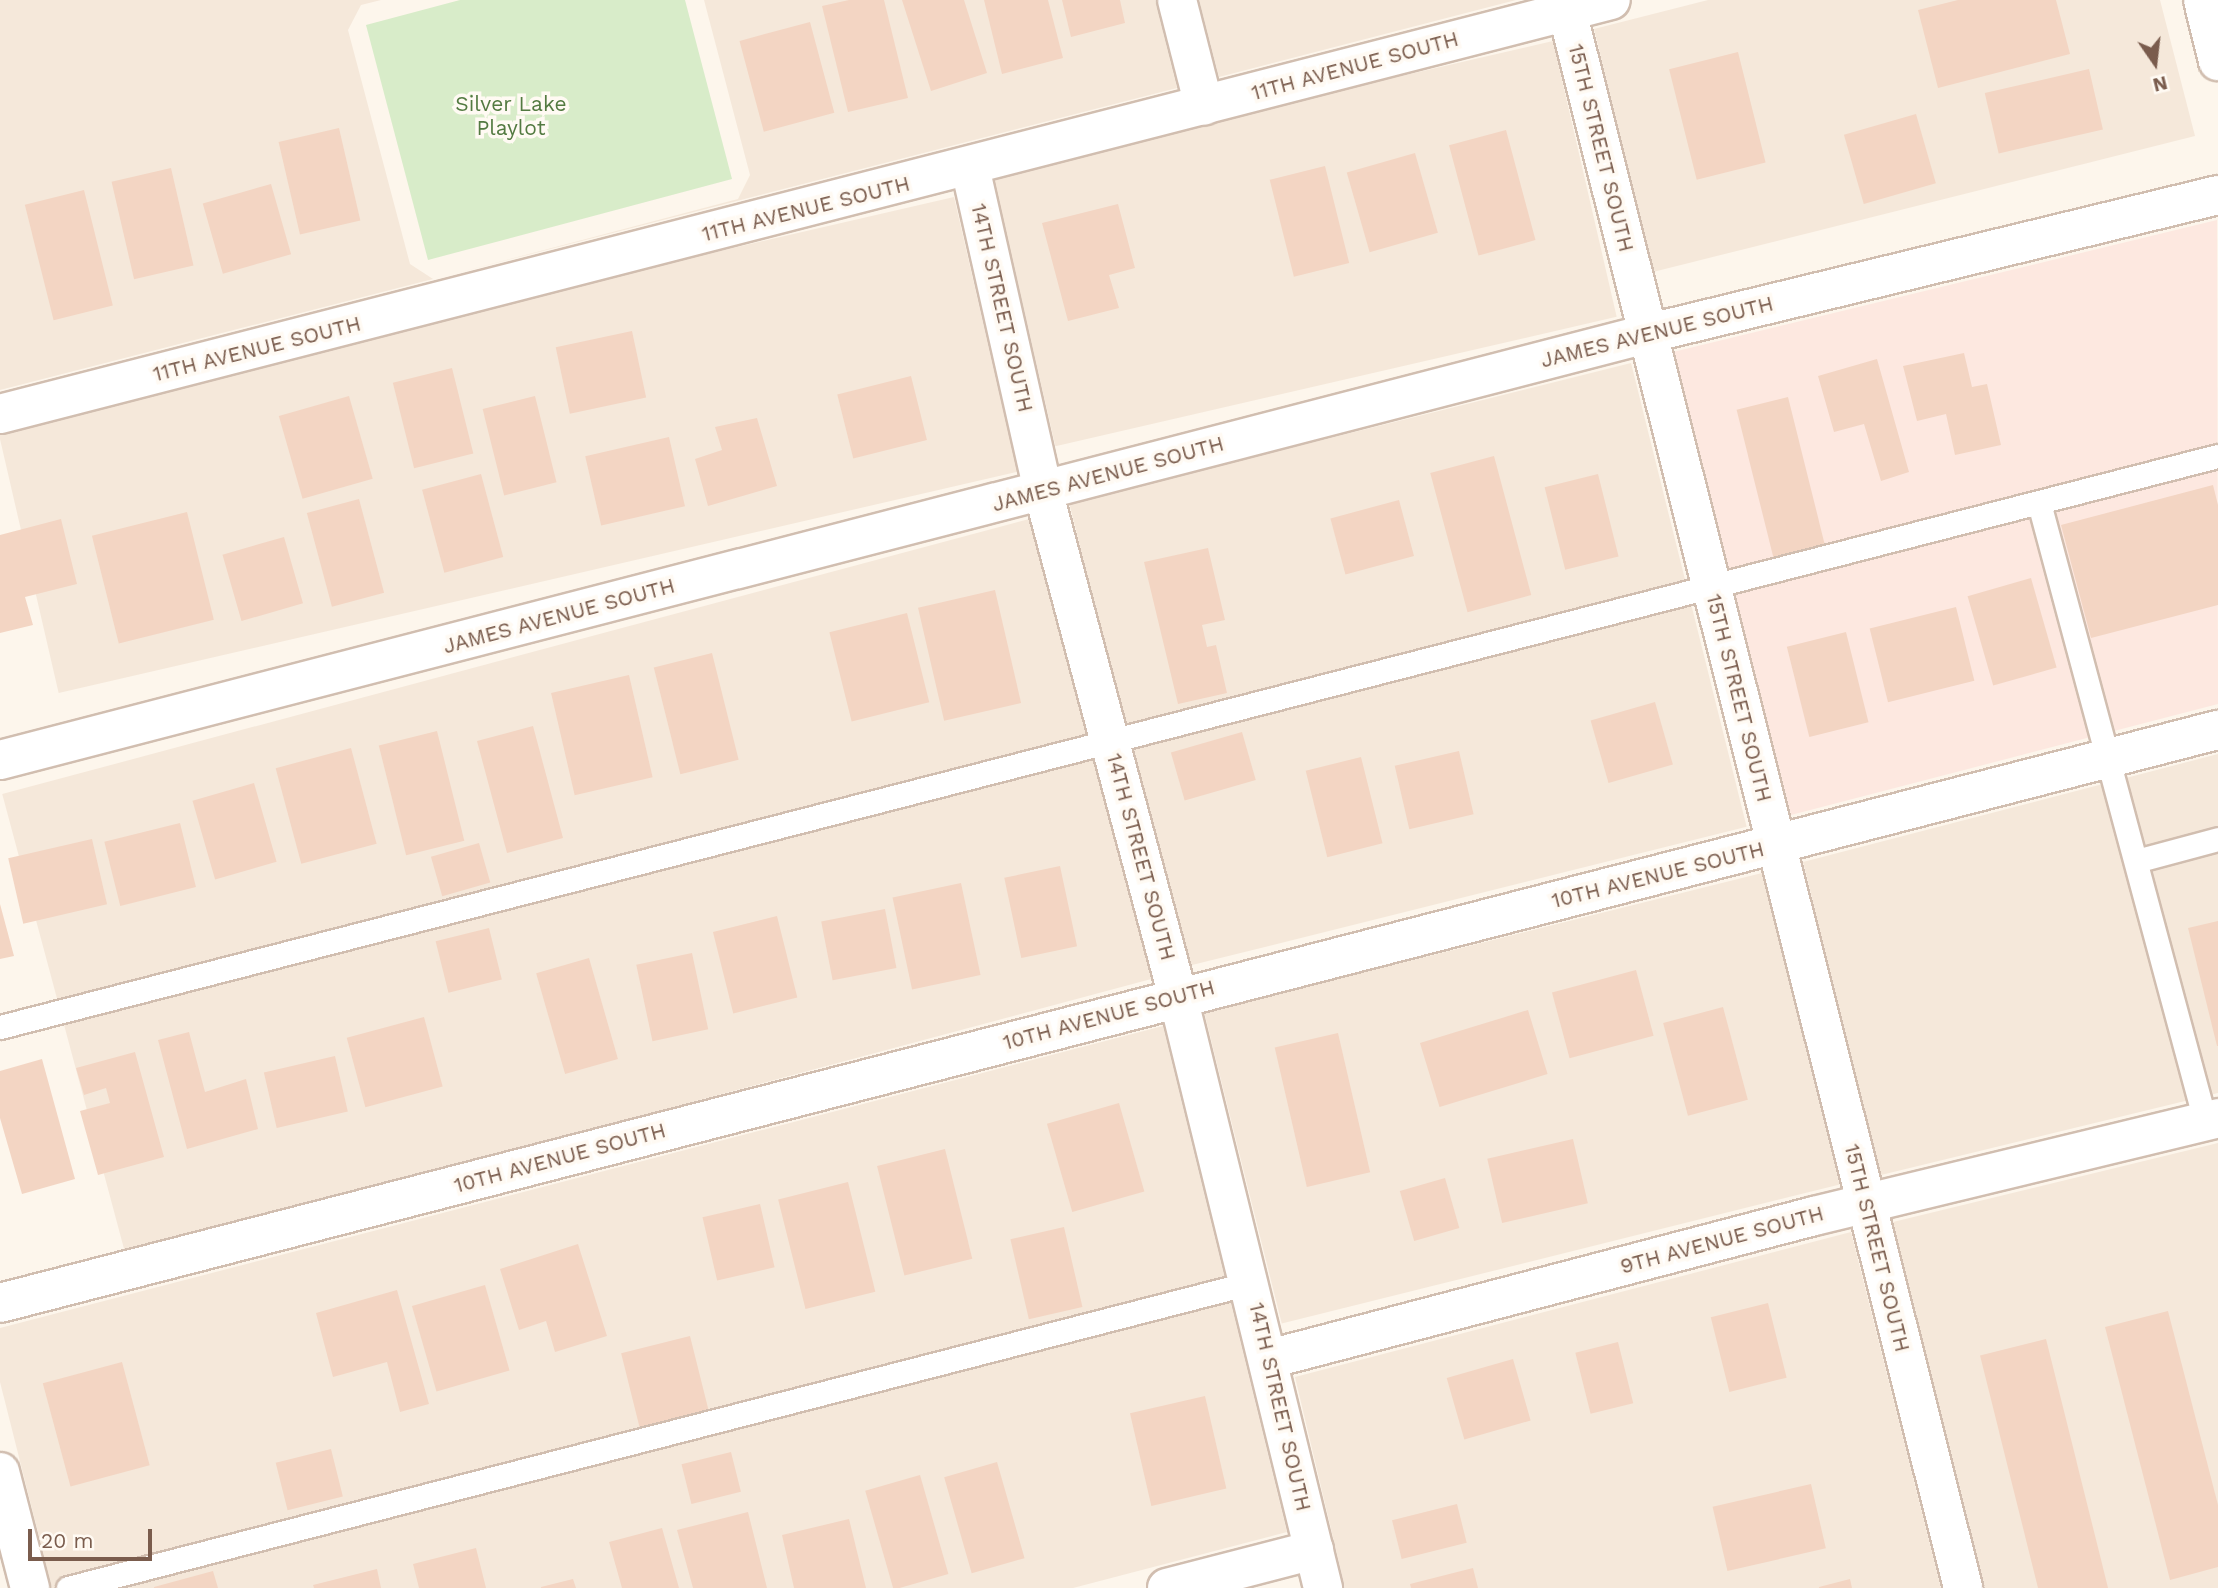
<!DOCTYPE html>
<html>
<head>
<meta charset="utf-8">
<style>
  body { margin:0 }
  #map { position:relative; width:2218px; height:1588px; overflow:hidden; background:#fdf6ec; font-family:"Work Sans",sans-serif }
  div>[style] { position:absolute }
  .residential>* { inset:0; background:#f5e8da; transform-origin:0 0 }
  .commercial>* { inset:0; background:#fde8e0 }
  .green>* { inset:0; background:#d8ecc9 }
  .building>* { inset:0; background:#f3d5c3; transform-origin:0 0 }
  .roads { filter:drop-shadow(2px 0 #d1beb0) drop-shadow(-2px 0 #d1beb0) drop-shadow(0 2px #d1beb0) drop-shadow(0 -2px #d1beb0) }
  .lane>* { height:23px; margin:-11.5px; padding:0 11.5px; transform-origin:11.5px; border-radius:11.5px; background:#fff }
  .street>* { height:38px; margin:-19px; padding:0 19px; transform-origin:19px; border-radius:19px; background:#fff }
  .secondary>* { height:38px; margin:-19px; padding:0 19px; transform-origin:19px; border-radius:19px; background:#fff }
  span { translate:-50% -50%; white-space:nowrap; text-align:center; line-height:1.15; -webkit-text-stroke:7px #fffaf3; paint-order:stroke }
  .street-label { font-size:21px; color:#7a5c4d }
  .park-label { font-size:21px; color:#537a41 }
  .north { position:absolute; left:2120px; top:28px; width:70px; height:70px; -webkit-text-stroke:5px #fffaf3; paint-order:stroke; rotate:166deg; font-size:19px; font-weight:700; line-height:28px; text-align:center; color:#7a5c4d }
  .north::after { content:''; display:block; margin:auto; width:24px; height:32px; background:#7a5c4d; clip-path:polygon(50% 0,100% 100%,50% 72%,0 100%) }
  .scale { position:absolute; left:28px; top:1529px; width:124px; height:32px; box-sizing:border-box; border:4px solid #7a5c4d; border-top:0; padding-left:9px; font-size:21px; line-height:24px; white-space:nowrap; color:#7a5c4d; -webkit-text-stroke:5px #fffaf3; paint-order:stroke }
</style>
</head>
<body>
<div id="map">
  <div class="residential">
    <i style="clip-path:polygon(0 0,381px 0,361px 5px,348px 30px,410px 264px,433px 279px,0 390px)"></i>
    <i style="clip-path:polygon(704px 0,1155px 0,1177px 88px,453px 274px,738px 199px,750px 175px)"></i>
    <i style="clip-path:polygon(1199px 0,1516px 0,1219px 77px)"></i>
    <i style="clip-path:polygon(1708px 0,2160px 0,2195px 136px,1653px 272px,1594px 29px)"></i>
    <i style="left:1553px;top:41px;width:283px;height:576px;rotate:77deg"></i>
    <i style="left:954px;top:197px;width:282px;height:984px;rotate:77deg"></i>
    <i style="left:1631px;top:363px;width:478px;height:579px;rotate:76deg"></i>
    <i style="left:1029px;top:519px;width:476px;height:1063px;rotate:75deg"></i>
    <i style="clip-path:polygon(2218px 754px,2218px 1093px,1881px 1175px,1803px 862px)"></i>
    <i style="left:1762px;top:873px;width:321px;height:575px;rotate:76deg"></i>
    <i style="clip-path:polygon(1163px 1026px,1287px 1532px,1073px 1588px,52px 1588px,0 1382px,0 1328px)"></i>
    <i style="clip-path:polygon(2218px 1143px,2218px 1588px,1985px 1588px,1893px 1222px)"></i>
    <i style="clip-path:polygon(1851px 1232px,1941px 1588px,1345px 1588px,1295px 1377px)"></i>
  </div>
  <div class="commercial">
    <i style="clip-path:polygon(2217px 220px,2218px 704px,1791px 815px,1673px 352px)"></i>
  </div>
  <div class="green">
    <i style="clip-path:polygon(460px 0,685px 0,732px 179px,428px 260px,366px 25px)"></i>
  </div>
  <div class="building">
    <i style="clip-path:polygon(849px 0,884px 0,908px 98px,848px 112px,822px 6px)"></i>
    <i style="clip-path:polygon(902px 0,964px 0,987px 73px,931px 91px)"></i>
    <i style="clip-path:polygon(984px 0,1048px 0,1063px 58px,1002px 74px)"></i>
    <i style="clip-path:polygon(1062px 0,1120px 0,1125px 23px,1071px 37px)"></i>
    <i style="clip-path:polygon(1958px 0,2056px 0,2070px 54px,1938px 88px,1918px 10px)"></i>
    <i style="left:810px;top:22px;width:94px;height:73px;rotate:75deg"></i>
    <i style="left:1738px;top:52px;width:114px;height:71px;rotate:76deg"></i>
    <i style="left:2089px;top:69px;width:62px;height:107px;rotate:77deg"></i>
    <i style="left:1916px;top:114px;width:72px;height:75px;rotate:74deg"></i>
    <i style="left:339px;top:128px;width:95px;height:62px;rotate:77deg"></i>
    <i style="left:1506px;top:130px;width:114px;height:59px;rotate:75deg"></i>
    <i style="left:1415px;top:153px;width:83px;height:71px;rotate:74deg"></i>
    <i style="left:1325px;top:166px;width:100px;height:57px;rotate:76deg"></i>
    <i style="left:171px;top:168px;width:100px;height:61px;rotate:77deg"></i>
    <i style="left:271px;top:184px;width:73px;height:71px;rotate:74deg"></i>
    <i style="left:84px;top:190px;width:119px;height:61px;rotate:76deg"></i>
    <i style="clip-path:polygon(1118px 204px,1135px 268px,1109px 275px,1119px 308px,1068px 321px,1042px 223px)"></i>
    <i style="left:632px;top:331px;width:68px;height:78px;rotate:78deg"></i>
    <i style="clip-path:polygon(1964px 353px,1972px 387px,1987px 384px,2001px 445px,1955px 455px,1946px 414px,1917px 421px,1903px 366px)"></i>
    <i style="clip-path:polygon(1877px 359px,1909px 472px,1881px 481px,1864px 424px,1834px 432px,1818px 376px)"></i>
    <i style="left:452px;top:368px;width:88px;height:61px;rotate:76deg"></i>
    <i style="left:911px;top:376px;width:66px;height:76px;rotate:76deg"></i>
    <i style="left:349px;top:396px;width:86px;height:73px;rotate:74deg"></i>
    <i style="left:535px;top:396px;width:89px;height:54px;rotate:76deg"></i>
    <i style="left:1788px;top:397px;width:153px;height:53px;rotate:76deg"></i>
    <i style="clip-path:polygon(757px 418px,777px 486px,708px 506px,695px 459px,722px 450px,715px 427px)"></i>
    <i style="left:669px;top:437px;width:71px;height:86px;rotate:77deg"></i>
    <i style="left:1494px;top:456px;width:144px;height:66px;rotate:75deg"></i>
    <i style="left:481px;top:474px;width:86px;height:61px;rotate:75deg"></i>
    <i style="left:1598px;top:474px;width:85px;height:55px;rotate:76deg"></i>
    <i style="clip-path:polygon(2213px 485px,2218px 505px,2218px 605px,2091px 638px,2061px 525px)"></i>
    <i style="left:359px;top:499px;width:97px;height:54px;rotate:75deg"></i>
    <i style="left:1399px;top:500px;width:58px;height:71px;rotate:75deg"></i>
    <i style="left:187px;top:512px;width:111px;height:98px;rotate:76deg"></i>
    <i style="clip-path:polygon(61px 519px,77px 584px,25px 597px,33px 625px,0 633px,0 535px)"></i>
    <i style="left:284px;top:537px;width:69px;height:64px;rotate:74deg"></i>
    <i style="clip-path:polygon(1208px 548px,1225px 620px,1202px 625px,1207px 647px,1216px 645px,1227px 693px,1178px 704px,1144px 562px)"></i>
    <i style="left:2031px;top:578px;width:93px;height:66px;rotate:74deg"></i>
    <i style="left:995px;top:590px;width:116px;height:79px;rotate:77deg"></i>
    <i style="left:1956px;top:607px;width:76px;height:89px;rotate:76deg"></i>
    <i style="left:907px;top:613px;width:92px;height:80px;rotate:76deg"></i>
    <i style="left:1846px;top:632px;width:93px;height:61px;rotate:76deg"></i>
    <i style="left:712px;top:653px;width:110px;height:60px;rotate:76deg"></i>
    <i style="left:629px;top:675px;width:105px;height:80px;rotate:77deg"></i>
    <i style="left:1655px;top:702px;width:65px;height:67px;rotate:74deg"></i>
    <i style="left:533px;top:726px;width:116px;height:58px;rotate:75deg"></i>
    <i style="left:437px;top:731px;width:113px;height:60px;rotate:76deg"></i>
    <i style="left:1242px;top:732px;width:50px;height:74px;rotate:74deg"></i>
    <i style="left:351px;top:748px;width:99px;height:78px;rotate:75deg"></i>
    <i style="left:1459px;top:751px;width:65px;height:66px;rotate:77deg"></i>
    <i style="left:1361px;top:757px;width:89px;height:57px;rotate:76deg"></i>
    <i style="left:254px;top:783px;width:82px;height:64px;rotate:74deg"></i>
    <i style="left:180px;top:823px;width:66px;height:78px;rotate:76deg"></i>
    <i style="left:92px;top:839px;width:67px;height:86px;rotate:77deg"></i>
    <i style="left:479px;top:843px;width:41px;height:50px;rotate:74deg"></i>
    <i style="left:1060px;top:866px;width:82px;height:57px;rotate:78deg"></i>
    <i style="left:961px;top:883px;width:94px;height:70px;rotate:78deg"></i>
    <i style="clip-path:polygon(0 904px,14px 956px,0 959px)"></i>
    <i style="left:885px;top:909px;width:60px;height:65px;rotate:79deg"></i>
    <i style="left:777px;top:916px;width:84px;height:66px;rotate:76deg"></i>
    <i style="clip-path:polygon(2218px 921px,2218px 1046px,2217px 1046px,2188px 928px)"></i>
    <i style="left:489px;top:928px;width:53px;height:55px;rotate:76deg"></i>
    <i style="left:692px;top:953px;width:78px;height:57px;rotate:78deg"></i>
    <i style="left:589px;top:958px;width:105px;height:55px;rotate:74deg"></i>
    <i style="left:1636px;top:970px;width:68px;height:87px;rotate:75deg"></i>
    <i style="left:1723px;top:1007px;width:96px;height:62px;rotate:75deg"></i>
    <i style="left:1528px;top:1010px;width:67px;height:113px;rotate:73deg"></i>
    <i style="left:424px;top:1017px;width:72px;height:80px;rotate:75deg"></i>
    <i style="clip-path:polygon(189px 1032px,205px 1092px,246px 1079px,258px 1129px,187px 1149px,158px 1040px)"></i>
    <i style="left:1338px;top:1033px;width:143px;height:65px;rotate:77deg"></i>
    <i style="clip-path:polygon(135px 1052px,164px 1157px,98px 1175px,80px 1111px,110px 1103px,106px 1088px,84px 1095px,76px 1068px)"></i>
    <i style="left:335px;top:1056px;width:57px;height:73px;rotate:77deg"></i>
    <i style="clip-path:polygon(42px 1059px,75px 1179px,22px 1194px,0 1118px,0 1071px)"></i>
    <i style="left:1119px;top:1103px;width:92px;height:75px;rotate:74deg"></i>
    <i style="left:1573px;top:1139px;width:66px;height:88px;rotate:77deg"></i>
    <i style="left:945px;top:1149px;width:113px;height:70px;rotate:76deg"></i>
    <i style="left:1445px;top:1178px;width:52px;height:47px;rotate:74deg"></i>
    <i style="left:848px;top:1182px;width:113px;height:72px;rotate:76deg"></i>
    <i style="left:760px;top:1204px;width:65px;height:59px;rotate:77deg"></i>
    <i style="left:1064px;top:1227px;width:82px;height:55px;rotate:77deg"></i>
    <i style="clip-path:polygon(578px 1244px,607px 1336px,555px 1352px,546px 1321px,519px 1330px,500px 1269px)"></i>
    <i style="left:485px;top:1285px;width:89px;height:76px;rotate:74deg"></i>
    <i style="clip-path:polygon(397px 1290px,429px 1404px,400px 1412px,387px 1362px,333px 1377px,316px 1313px)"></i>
    <i style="left:1768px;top:1303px;width:77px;height:59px;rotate:76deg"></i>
    <i style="clip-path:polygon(2168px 1311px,2218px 1505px,2218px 1567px,2170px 1580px,2105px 1327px)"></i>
    <i style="left:690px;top:1336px;width:81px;height:71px;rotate:76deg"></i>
    <i style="left:2046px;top:1339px;width:257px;height:68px;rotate:76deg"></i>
    <i style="left:1618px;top:1342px;width:63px;height:44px;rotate:76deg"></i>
    <i style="left:1513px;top:1359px;width:64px;height:69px;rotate:74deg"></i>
    <i style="left:122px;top:1362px;width:107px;height:82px;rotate:75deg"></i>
    <i style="left:1205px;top:1396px;width:95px;height:77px;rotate:77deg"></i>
    <i style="left:331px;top:1449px;width:49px;height:57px;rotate:76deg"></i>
    <i style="left:731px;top:1452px;width:41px;height:51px;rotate:76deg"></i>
    <i style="left:997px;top:1462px;width:100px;height:55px;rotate:74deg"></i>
    <i style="left:920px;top:1475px;width:103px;height:57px;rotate:74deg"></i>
    <i style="left:1811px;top:1484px;width:66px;height:101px;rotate:77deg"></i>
    <i style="left:1457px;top:1504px;width:40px;height:67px;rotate:76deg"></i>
    <i style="clip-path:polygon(748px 1512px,767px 1588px,693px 1588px,677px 1530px)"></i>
    <i style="clip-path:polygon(849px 1519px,866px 1588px,794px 1588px,782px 1535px)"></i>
    <i style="clip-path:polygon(662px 1528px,679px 1588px,622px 1588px,609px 1542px)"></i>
    <i style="clip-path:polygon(476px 1548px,486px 1588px,419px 1588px,413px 1564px)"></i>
    <i style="clip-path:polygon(1473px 1568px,1478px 1588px,1411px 1588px,1410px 1584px)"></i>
    <i style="clip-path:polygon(377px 1569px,381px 1588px,314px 1588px,313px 1585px)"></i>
    <i style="clip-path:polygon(213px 1571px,218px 1588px,154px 1588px,154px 1587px)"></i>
    <i style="clip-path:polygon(573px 1579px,576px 1588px,541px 1588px,541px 1587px)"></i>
    <i style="clip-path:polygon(1850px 1579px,1852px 1588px,1819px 1588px,1819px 1587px)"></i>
  </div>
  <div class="roads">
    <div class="lane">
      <i style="left:2039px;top:503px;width:640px;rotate:74.96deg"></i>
      <i style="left:2136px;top:861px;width:85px;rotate:-15deg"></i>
      <i style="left:0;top:1027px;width:2290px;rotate:-14.44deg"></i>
      <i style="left:68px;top:1588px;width:1221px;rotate:-14.47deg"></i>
    </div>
    <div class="street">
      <i style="left:1177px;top:0;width:109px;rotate:75.7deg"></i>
      <i style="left:1567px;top:11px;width:1626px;rotate:75.9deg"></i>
      <i style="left:970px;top:167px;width:332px;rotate:77.3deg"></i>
      <i style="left:1043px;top:491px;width:524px;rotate:75.06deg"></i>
      <i style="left:1178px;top:997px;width:609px;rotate:76.21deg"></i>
      <i style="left:0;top:414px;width:1663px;rotate:-14.41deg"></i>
      <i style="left:0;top:760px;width:1700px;rotate:-14.51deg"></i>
      <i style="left:1646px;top:334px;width:589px;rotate:-13.66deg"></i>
      <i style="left:0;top:1303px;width:2291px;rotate:-14.49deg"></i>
      <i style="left:1269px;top:1359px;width:563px;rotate:-14.7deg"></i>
      <i style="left:1814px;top:1216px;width:416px;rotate:-13.6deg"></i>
      <i style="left:0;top:1472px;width:120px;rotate:75.5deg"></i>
      <i style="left:1167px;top:1588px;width:152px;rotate:-14.5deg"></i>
    </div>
    <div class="secondary">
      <i style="left:2203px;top:0;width:63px;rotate:76.2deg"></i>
    </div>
  </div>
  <div class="street-label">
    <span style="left:1355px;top:66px;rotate:-15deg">11TH AVENUE SOUTH</span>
    <span style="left:1601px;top:148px;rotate:76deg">15TH STREET SOUTH</span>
    <span style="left:806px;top:209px;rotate:-14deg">11TH AVENUE SOUTH</span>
    <span style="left:1002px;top:308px;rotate:77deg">14TH STREET SOUTH</span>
    <span style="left:1657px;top:332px;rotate:-14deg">JAMES AVENUE SOUTH</span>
    <span style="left:257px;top:349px;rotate:-14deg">11TH AVENUE SOUTH</span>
    <span style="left:1108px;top:474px;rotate:-15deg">JAMES AVENUE SOUTH</span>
    <span style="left:559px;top:616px;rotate:-15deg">JAMES AVENUE SOUTH</span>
    <span style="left:1739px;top:698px;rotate:76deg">15TH STREET SOUTH</span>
    <span style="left:1141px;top:857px;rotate:75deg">14TH STREET SOUTH</span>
    <span style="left:1658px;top:875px;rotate:-14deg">10TH AVENUE SOUTH</span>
    <span style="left:1109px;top:1015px;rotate:-15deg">10TH AVENUE SOUTH</span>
    <span style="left:560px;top:1158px;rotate:-15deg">10TH AVENUE SOUTH</span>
    <span style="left:1722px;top:1240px;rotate:-15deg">9TH AVENUE SOUTH</span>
    <span style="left:1877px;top:1248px;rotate:76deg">15TH STREET SOUTH</span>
    <span style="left:1280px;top:1407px;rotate:77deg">14TH STREET SOUTH</span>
  </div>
  <div class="park-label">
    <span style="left:511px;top:116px">Silver Lake<br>Playlot</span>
  </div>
  <div class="north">N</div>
  <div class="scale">20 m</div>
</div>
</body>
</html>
